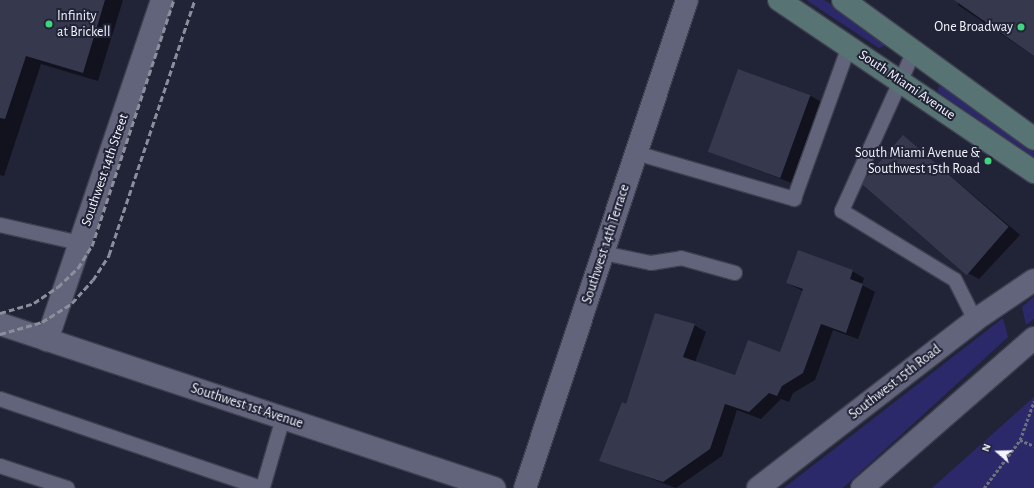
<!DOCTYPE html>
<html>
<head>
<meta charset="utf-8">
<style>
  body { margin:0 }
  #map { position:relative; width:1034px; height:488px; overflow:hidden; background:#212337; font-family:"Alegreya Sans",sans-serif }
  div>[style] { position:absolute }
  .green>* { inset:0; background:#2b296a }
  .shadow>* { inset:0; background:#0007 }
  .building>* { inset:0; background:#36384d; transform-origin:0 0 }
  .path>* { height:2.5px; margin-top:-1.25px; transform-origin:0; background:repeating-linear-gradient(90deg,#6e7080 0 3px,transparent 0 5px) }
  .roads { filter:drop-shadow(1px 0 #3e3f4f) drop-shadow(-1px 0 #3e3f4f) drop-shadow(0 1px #3e3f4f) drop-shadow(0 -1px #3e3f4f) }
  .service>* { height:14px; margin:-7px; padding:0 7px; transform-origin:7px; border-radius:7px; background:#61647b }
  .minor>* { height:22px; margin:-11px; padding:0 11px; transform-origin:11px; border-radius:11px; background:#61647b }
  .tertiary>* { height:22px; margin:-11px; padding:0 11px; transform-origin:11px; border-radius:11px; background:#61647b }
  .secondary>* { height:22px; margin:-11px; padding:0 11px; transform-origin:11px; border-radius:11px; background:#587373 }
  .rail>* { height:3px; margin-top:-1.5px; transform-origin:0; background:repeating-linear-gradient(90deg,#8d8e9c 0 6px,transparent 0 9px) }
  .dots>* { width:11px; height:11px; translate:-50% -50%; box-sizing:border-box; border:2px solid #212337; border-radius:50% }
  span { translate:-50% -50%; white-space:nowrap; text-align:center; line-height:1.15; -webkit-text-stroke:4px #212337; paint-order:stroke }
  .poi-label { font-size:14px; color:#f3f4fd }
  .left { translate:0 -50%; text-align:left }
  .right { translate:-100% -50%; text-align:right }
  .street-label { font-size:14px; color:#f3f4fd }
  .north { position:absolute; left:978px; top:432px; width:40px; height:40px; -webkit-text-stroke:3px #212337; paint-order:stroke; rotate:290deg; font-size:11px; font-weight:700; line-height:16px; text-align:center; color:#f3f4fd }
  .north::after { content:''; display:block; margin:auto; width:14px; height:18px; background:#f3f4fd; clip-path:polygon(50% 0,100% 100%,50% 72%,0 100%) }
</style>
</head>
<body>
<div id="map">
  <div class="green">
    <i style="clip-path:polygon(806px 0,824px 0,884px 39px,885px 46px,879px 48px)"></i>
    <i style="clip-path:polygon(943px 86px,1034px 152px,1034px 157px,938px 92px,938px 87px)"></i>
    <i style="clip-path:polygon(1034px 296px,1034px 319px,1026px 325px,1022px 307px)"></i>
    <i style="clip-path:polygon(1003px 318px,1008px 337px,843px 488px,784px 488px)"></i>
    <i style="clip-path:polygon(1034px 397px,1034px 488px,932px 488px)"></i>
  </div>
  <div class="shadow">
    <i style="clip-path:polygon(0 0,123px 0,98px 81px,41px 64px,4px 176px,0 175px)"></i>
    <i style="clip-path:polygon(959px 0,1034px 0,1034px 56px,958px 5px)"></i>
    <i style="clip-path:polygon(811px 96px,823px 103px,794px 184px,709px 151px)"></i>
    <i style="clip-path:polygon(903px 136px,1020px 235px,979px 279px,966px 272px)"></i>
    <i style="clip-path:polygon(852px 271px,864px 278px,862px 285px,875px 292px,858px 339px,833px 330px,815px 380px,793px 393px,789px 402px,781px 399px,761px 419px,737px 410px,722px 456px,676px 488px,601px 460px,626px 405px,694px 325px,706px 332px,695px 362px,736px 376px,781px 353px,803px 291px,787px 283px)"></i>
  </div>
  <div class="building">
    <i style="clip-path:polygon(0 0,105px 0,83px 73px,26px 56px,5px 119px,0 118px)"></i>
    <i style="clip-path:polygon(954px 0,1034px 0,1034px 56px)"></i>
    <i style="left:738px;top:69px;width:77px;height:88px;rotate:20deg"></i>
    <i style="left:903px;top:135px;width:140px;height:64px;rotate:41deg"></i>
    <i style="clip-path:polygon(798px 250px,853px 270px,850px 279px,863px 284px,846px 333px,821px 324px,803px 373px,782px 386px,777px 396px,769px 393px,749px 412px,725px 404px,710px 449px,663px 482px,599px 461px,622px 402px,626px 404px,655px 313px,695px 324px,683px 357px,735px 375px,748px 340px,780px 352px,803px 289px,786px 283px)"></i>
  </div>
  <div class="path">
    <i style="left:1020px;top:440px;width:41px;rotate:-70.3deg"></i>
    <i style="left:984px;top:488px;width:60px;rotate:-53.1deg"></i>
    <i style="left:1020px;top:440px;width:15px;rotate:23deg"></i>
  </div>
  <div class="roads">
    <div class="service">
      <i style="left:915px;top:49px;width:178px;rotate:114.3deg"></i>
      <i style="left:842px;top:211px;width:132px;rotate:31.4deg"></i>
      <i style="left:955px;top:280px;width:45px;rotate:63.4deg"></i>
      <i style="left:636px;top:153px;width:165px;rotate:16.2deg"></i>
      <i style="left:794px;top:199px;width:163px;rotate:-70.2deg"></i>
      <i style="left:0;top:225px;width:82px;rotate:12.7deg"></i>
      <i style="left:603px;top:253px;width:49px;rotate:11.8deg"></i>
      <i style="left:651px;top:263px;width:30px;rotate:-9deg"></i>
      <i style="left:681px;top:258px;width:56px;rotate:15.5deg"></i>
      <i style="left:0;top:399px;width:277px;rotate:18.8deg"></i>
      <i style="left:0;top:466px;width:71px;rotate:18.2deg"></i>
      <i style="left:263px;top:487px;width:72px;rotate:-73.8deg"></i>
    </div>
    <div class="minor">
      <i style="left:0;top:324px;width:521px;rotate:18.37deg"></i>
      <i style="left:47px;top:340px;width:359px;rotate:-71.3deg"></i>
      <i style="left:525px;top:488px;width:514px;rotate:-71.64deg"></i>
    </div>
    <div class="tertiary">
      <i style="left:758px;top:488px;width:274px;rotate:-37.7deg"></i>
      <i style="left:975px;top:320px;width:71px;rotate:-34.1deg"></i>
      <i style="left:862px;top:488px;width:228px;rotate:-41.1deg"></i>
    </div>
    <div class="secondary">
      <i style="left:779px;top:0;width:308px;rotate:34deg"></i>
      <i style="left:843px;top:0;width:236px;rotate:36deg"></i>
    </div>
  </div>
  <div class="rail">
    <i style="left:0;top:313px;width:35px;rotate:-16deg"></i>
    <i style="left:34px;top:303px;width:29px;rotate:-34deg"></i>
    <i style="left:58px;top:287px;width:28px;rotate:-44deg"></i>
    <i style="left:78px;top:268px;width:26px;rotate:-58deg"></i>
    <i style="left:92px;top:246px;width:259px;rotate:-71.6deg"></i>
    <i style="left:0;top:334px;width:44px;rotate:-15.9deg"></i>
    <i style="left:42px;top:322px;width:36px;rotate:-32deg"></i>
    <i style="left:72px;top:303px;width:31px;rotate:-48deg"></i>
    <i style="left:93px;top:280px;width:30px;rotate:-57deg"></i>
    <i style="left:109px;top:255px;width:269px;rotate:-71.4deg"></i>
  </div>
  <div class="dots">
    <i style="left:49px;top:24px;background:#3fd77d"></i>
    <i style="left:1021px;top:27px;background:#3fd77d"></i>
    <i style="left:988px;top:161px;background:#3fd77d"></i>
  </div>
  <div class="poi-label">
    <span class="left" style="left:57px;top:24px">Infinity<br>at Brickell</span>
    <span class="right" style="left:1013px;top:27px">One Broadway</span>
    <span class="right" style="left:980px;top:161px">South Miami Avenue &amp;<br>Southwest 15th Road</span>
  </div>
  <div class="street-label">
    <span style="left:907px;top:85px;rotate:34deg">South Miami Avenue</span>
    <span style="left:105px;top:170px;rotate:-71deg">Southwest 14th Street</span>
    <span style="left:606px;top:244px;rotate:-72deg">Southwest 14th Terrace</span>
    <span style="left:895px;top:382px;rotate:-38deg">Southwest 15th Road</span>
    <span style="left:247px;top:406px;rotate:18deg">Southwest 1st Avenue</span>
  </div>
  <div class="north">N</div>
</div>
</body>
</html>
